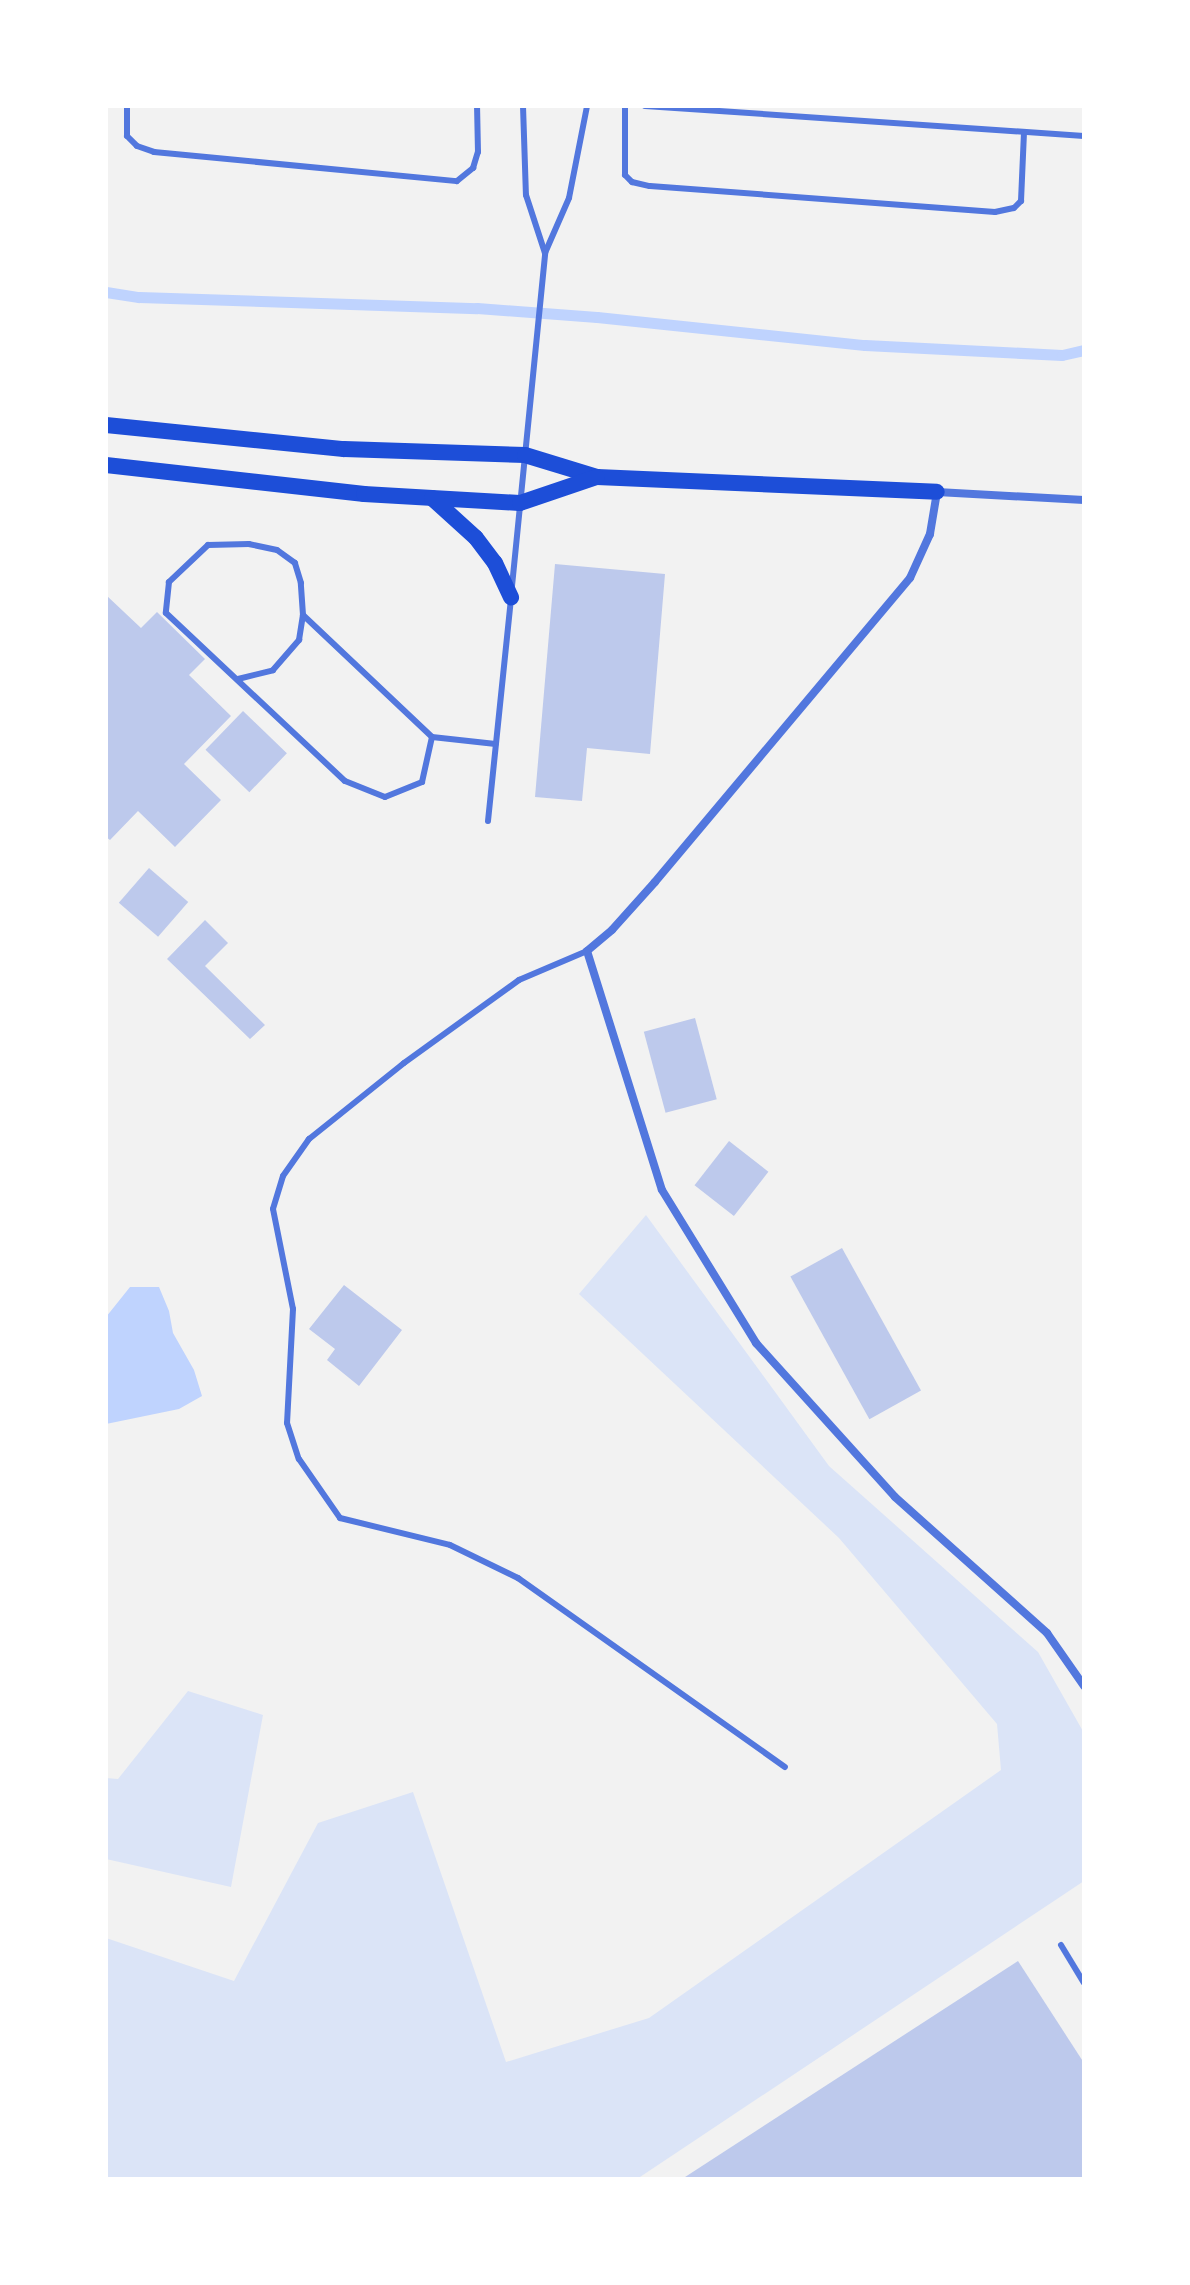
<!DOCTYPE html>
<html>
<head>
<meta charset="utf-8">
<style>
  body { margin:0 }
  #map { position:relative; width:1190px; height:2285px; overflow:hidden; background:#f2f2f2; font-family:Jost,sans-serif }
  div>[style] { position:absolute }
  .green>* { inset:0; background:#dbe4f7 }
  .water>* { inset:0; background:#bfd3fe }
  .stream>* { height:11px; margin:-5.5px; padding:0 5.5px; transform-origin:5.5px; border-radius:5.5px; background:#bfd3fe }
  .building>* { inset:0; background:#bdc9ec; transform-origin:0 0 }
  .service>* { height:6px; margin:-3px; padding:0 3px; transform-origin:3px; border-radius:3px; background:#5277de }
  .minor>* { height:8px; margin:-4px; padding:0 4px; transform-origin:4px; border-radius:4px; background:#5277de }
  .secondary>* { height:16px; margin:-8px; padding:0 8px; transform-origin:8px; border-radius:8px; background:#1d4ed8 }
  span { translate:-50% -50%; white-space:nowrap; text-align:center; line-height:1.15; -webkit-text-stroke:7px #fff; paint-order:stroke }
  .frame { position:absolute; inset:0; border:108px solid #fff; pointer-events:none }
</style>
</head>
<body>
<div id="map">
  <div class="green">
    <i style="clip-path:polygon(646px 1215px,829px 1466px,1038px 1652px,1084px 1733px,1084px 1881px,637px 2179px,106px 2179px,106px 1938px,234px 1981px,318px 1823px,413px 1792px,506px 2062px,649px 2018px,1001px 1770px,997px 1724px,839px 1538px,579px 1294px)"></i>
    <i style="clip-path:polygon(188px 1691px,263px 1715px,231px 1887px,106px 1859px,106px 1778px,118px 1779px)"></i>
  </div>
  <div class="water">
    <i style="clip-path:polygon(130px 1287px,159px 1287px,169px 1311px,173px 1333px,194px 1370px,202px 1396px,179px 1409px,106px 1424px,106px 1317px)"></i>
  </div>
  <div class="stream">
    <i style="left:106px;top:292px;width:33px;rotate:9deg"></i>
    <i style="left:139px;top:297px;width:338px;rotate:1.9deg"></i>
    <i style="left:477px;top:308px;width:120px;rotate:4.3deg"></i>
    <i style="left:597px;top:317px;width:269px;rotate:6deg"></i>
    <i style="left:865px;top:345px;width:197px;rotate:2.9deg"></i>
    <i style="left:1062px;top:355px;width:23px;rotate:-13deg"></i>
  </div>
  <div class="building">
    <i style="clip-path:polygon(555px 564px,665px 574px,650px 754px,587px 748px,582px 801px,535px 797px)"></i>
    <i style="clip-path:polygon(106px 595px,141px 628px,157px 612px,205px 659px,189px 675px,231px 716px,184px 764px,221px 800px,175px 847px,138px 811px,110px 840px,106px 837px)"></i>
    <i style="left:243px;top:711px;width:61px;height:54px;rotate:44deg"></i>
    <i style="left:149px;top:868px;width:52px;height:46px;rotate:41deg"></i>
    <i style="clip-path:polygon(205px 920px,228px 943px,205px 966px,265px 1025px,250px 1039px,167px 959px)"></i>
    <i style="left:695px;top:1018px;width:84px;height:53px;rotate:75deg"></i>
    <i style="left:729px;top:1141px;width:50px;height:56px;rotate:38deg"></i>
    <i style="left:842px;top:1248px;width:163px;height:59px;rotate:61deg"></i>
    <i style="clip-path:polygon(344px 1285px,402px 1330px,359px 1386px,327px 1360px,335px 1349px,309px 1329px)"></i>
    <i style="clip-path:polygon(1018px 1961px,1084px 2063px,1084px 2179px,682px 2179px)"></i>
  </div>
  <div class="service">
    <i style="left:127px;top:106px;width:30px;rotate:90deg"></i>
    <i style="left:127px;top:136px;width:14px;rotate:45deg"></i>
    <i style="left:137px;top:146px;width:18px;rotate:19deg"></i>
    <i style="left:154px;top:152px;width:304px;rotate:5.5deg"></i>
    <i style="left:457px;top:181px;width:21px;rotate:-39deg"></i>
    <i style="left:473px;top:168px;width:17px;rotate:-73deg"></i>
    <i style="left:478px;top:152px;width:46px;rotate:-91.2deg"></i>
    <i style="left:523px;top:106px;width:89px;rotate:88.1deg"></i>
    <i style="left:526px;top:195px;width:61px;rotate:71.9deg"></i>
    <i style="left:625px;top:106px;width:69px;rotate:90deg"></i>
    <i style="left:625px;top:175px;width:10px;rotate:45deg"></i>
    <i style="left:632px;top:182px;width:18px;rotate:13deg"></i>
    <i style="left:650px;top:186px;width:346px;rotate:4.3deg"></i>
    <i style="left:995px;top:212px;width:19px;rotate:-12deg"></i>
    <i style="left:1014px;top:208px;width:10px;rotate:-45deg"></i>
    <i style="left:1021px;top:201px;width:69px;rotate:-87.5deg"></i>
    <i style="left:645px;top:106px;width:440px;rotate:3.9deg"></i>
    <i style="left:512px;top:586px;width:335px;rotate:-84.3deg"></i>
    <i style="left:545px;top:253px;width:60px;rotate:-66.4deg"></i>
    <i style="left:569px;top:198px;width:94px;rotate:-78.9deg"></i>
    <i style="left:303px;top:615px;width:178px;rotate:43.4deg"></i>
    <i style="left:432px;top:737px;width:64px;rotate:6.2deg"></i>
    <i style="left:238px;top:679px;width:36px;rotate:-14deg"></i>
    <i style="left:273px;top:670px;width:40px;rotate:-49deg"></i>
    <i style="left:299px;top:640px;width:25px;rotate:-81deg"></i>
    <i style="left:303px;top:615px;width:32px;rotate:-94deg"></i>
    <i style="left:301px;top:583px;width:21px;rotate:-107deg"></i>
    <i style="left:295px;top:563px;width:22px;rotate:-144deg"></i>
    <i style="left:277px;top:550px;width:29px;rotate:-168deg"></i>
    <i style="left:249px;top:544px;width:41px;rotate:178.6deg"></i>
    <i style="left:208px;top:545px;width:54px;rotate:136.5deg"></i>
    <i style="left:169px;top:582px;width:31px;rotate:96deg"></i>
    <i style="left:166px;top:613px;width:245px;rotate:43.2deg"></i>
    <i style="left:345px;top:781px;width:43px;rotate:21.8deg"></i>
    <i style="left:385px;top:797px;width:40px;rotate:-22deg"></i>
    <i style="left:422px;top:782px;width:46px;rotate:-77.5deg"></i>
    <i style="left:488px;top:821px;width:225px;rotate:-84.1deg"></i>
    <i style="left:587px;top:951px;width:74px;rotate:156.9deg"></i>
    <i style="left:519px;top:980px;width:142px;rotate:144.2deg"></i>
    <i style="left:404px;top:1063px;width:122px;rotate:141.3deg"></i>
    <i style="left:309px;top:1139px;width:45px;rotate:125.1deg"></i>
    <i style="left:283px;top:1176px;width:34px;rotate:107deg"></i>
    <i style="left:273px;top:1209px;width:102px;rotate:78.7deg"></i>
    <i style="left:293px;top:1309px;width:114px;rotate:93deg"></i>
    <i style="left:287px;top:1423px;width:38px;rotate:72deg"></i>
    <i style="left:299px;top:1459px;width:72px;rotate:55.2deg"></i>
    <i style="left:340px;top:1518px;width:113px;rotate:13.8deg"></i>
    <i style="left:450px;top:1545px;width:76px;rotate:25.9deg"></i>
    <i style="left:518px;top:1578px;width:327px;rotate:35.3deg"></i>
    <i style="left:1061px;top:1945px;width:44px;rotate:58.8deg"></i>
  </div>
  <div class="minor">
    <i style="left:1084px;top:500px;width:147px;rotate:-176.9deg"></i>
    <i style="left:937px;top:492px;width:43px;rotate:99.5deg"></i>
    <i style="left:930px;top:534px;width:48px;rotate:114.4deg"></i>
    <i style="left:910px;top:578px;width:397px;rotate:130deg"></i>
    <i style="left:655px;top:882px;width:64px;rotate:131.9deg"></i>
    <i style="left:612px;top:930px;width:33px;rotate:140deg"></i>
    <i style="left:587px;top:951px;width:250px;rotate:72.6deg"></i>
    <i style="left:662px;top:1190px;width:180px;rotate:58.4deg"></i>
    <i style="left:756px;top:1343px;width:207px;rotate:47.9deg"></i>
    <i style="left:895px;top:1497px;width:204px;rotate:41.8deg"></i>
    <i style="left:1047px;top:1633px;width:65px;rotate:55.1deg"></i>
  </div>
  <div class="secondary">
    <i style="left:106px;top:425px;width:239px;rotate:5.8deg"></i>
    <i style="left:344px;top:449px;width:181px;rotate:1.9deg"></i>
    <i style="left:525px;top:455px;width:75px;rotate:17deg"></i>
    <i style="left:597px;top:477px;width:340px;rotate:2.5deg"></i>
    <i style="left:106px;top:465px;width:260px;rotate:6.4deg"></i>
    <i style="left:364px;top:494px;width:156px;rotate:3.3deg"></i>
    <i style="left:520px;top:503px;width:81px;rotate:-18.7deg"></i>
    <i style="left:432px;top:498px;width:59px;rotate:42.3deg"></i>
    <i style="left:476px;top:538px;width:31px;rotate:53deg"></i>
    <i style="left:495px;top:563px;width:38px;rotate:65deg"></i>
  </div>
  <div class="frame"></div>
</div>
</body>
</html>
